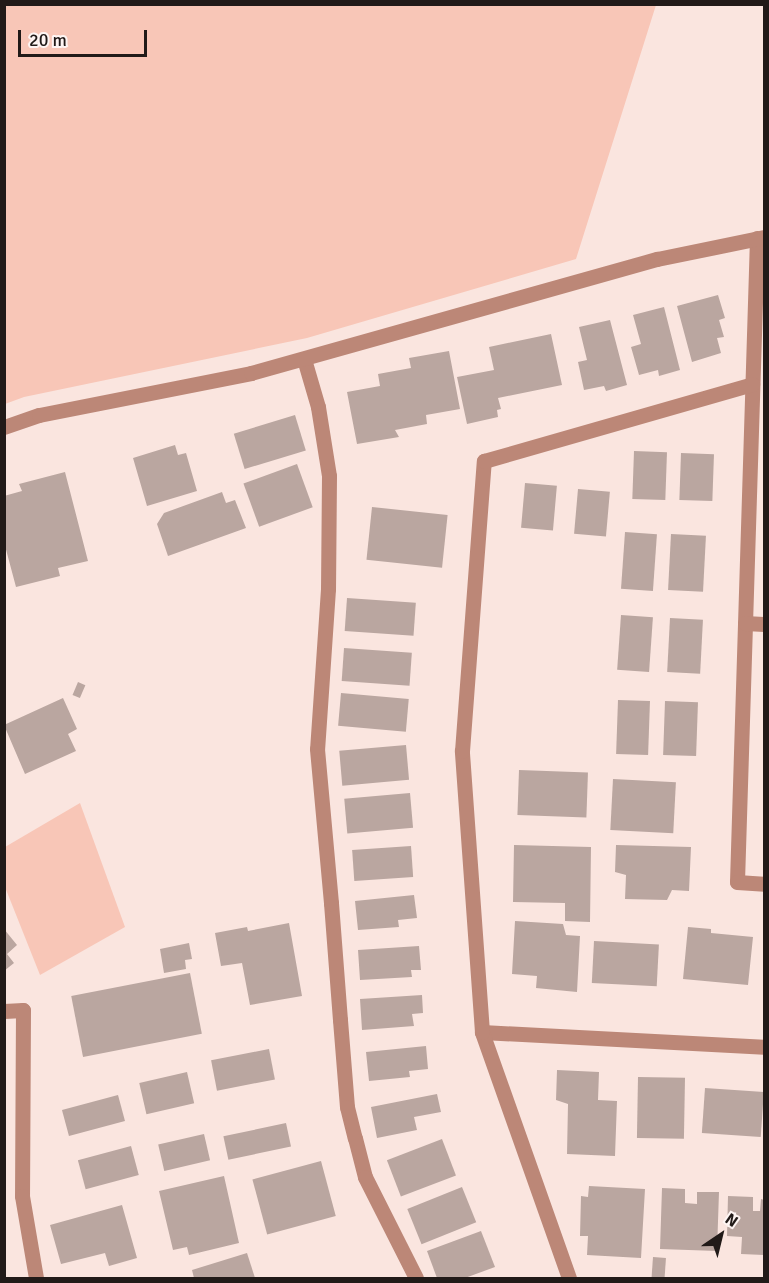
<!DOCTYPE html>
<html>
<head>
<meta charset="utf-8">
<style>
  body { margin:0 }
  #map { position:relative; width:769px; height:1283px; overflow:hidden; background:#fae5df; font-family:Signika,sans-serif }
  div>[style] { position:absolute }
  .green>* { inset:0; background:#f8c6b7 }
  .building>* { inset:0; background:#baa6a0; transform-origin:0 0 }
  .lane>* { height:15px; margin:-7.5px; padding:0 7.5px; transform-origin:7.5px; border-radius:7.5px; background:#bc8777 }
  .street>* { height:15px; margin:-7.5px; padding:0 7.5px; transform-origin:7.5px; border-radius:7.5px; background:#bc8777 }
  span { translate:-50% -50%; white-space:nowrap; text-align:center; line-height:1.15; -webkit-text-stroke:4.5px #fef5f3; paint-order:stroke }
  .frame { position:absolute; inset:0; border:6px solid #211a18; pointer-events:none }
  .north { position:absolute; left:691px; top:1205px; width:60px; height:60px; -webkit-text-stroke:4px #fef5f3; paint-order:stroke; rotate:35deg; font-size:16px; font-weight:700; line-height:24px; text-align:center; color:#211a18 }
  .north::after { content:''; display:block; margin:auto; width:21px; height:27px; background:#211a18; clip-path:polygon(50% 0,100% 100%,50% 72%,0 100%) }
  .scale { position:absolute; left:18px; top:30px; width:129px; height:27px; box-sizing:border-box; border:3px solid #211a18; border-top:0; padding-left:8px; font-size:18px; line-height:21px; white-space:nowrap; color:#211a18; -webkit-text-stroke:4px #fef5f3; paint-order:stroke }
</style>
</head>
<body>
<div id="map">
  <div class="green">
    <i style="clip-path:polygon(4px 5px,5px 4px,656px 5px,576px 259px,307px 338px,24px 397px,5px 404px)"></i>
    <i style="clip-path:polygon(80px 803px,125px 927px,40px 975px,5px 887px,5px 847px)"></i>
  </div>
  <div class="building">
    <i style="clip-path:polygon(718px 295px,725px 318px,719px 320px,724px 337px,717px 338px,721px 353px,692px 362px,677px 306px)"></i>
    <i style="clip-path:polygon(664px 307px,680px 370px,659px 376px,658px 370px,639px 375px,631px 347px,641px 344px,633px 315px)"></i>
    <i style="clip-path:polygon(610px 320px,627px 385px,606px 391px,604px 386px,584px 390px,578px 362px,587px 360px,579px 327px)"></i>
    <i style="clip-path:polygon(551px 334px,562px 385px,498px 398px,501px 409px,497px 410px,498px 417px,467px 424px,457px 377px,494px 370px,489px 347px)"></i>
    <i style="clip-path:polygon(449px 351px,460px 409px,426px 415px,427px 424px,395px 430px,399px 437px,357px 444px,347px 392px,380px 386px,378px 374px,411px 368px,409px 358px)"></i>
    <i style="left:295px;top:415px;width:37px;height:64px;rotate:73deg"></i>
    <i style="clip-path:polygon(175px 445px,178px 455px,186px 453px,197px 491px,147px 506px,133px 458px)"></i>
    <i style="left:634px;top:451px;width:33px;height:48px;rotate:2deg"></i>
    <i style="left:681px;top:453px;width:33px;height:47px;rotate:2deg"></i>
    <i style="left:297px;top:464px;width:46px;height:57px;rotate:70deg"></i>
    <i style="clip-path:polygon(65px 472px,88px 561px,58px 568px,60px 576px,16px 587px,4px 542px,4px 496px,22px 491px,19px 484px)"></i>
    <i style="left:525px;top:483px;width:32px;height:45px;rotate:5deg"></i>
    <i style="left:578px;top:489px;width:32px;height:45px;rotate:5deg"></i>
    <i style="clip-path:polygon(222px 492px,226px 503px,235px 500px,246px 528px,168px 556px,157px 524px,164px 513px)"></i>
    <i style="left:372px;top:507px;width:76px;height:53px;rotate:6deg"></i>
    <i style="left:625px;top:532px;width:32px;height:57px;rotate:4deg"></i>
    <i style="left:671px;top:534px;width:35px;height:56px;rotate:3deg"></i>
    <i style="left:347px;top:598px;width:69px;height:33px;rotate:4deg"></i>
    <i style="left:621px;top:615px;width:32px;height:55px;rotate:4deg"></i>
    <i style="left:670px;top:618px;width:33px;height:54px;rotate:3deg"></i>
    <i style="left:344px;top:648px;width:68px;height:33px;rotate:4deg"></i>
    <i style="left:78px;top:682px;width:8px;height:14px;rotate:23deg"></i>
    <i style="left:341px;top:693px;width:68px;height:33px;rotate:5deg"></i>
    <i style="clip-path:polygon(63px 698px,77px 729px,68px 734px,76px 751px,25px 774px,4px 725px)"></i>
    <i style="left:618px;top:700px;width:32px;height:54px;rotate:2deg"></i>
    <i style="left:665px;top:701px;width:33px;height:54px;rotate:2deg"></i>
    <i style="left:406px;top:745px;width:35px;height:67px;rotate:85deg"></i>
    <i style="left:519px;top:770px;width:69px;height:45px;rotate:2deg"></i>
    <i style="left:613px;top:779px;width:63px;height:51px;rotate:3deg"></i>
    <i style="left:410px;top:793px;width:35px;height:66px;rotate:85deg"></i>
    <i style="clip-path:polygon(514px 845px,591px 847px,590px 922px,565px 921px,565px 903px,513px 902px)"></i>
    <i style="clip-path:polygon(616px 845px,691px 847px,689px 891px,672px 890px,667px 900px,625px 899px,626px 875px,615px 872px)"></i>
    <i style="left:411px;top:846px;width:31px;height:59px;rotate:86deg"></i>
    <i style="clip-path:polygon(414px 895px,417px 918px,398px 920px,399px 927px,358px 930px,355px 901px)"></i>
    <i style="clip-path:polygon(515px 921px,563px 924px,566px 935px,580px 936px,577px 992px,536px 988px,537px 976px,512px 974px)"></i>
    <i style="clip-path:polygon(289px 923px,302px 996px,250px 1005px,242px 963px,221px 966px,215px 933px,247px 927px,248px 931px)"></i>
    <i style="clip-path:polygon(688px 927px,711px 929px,711px 933px,753px 937px,748px 985px,683px 979px)"></i>
    <i style="clip-path:polygon(4px 929px,17px 945px,7px 954px,14px 963px,4px 971px)"></i>
    <i style="left:594px;top:941px;width:65px;height:42px;rotate:3deg"></i>
    <i style="clip-path:polygon(189px 943px,192px 959px,185px 960px,186px 969px,164px 973px,160px 949px)"></i>
    <i style="clip-path:polygon(419px 946px,421px 970px,411px 970px,412px 977px,360px 980px,358px 950px)"></i>
    <i style="left:190px;top:973px;width:62px;height:121px;rotate:79deg"></i>
    <i style="clip-path:polygon(422px 995px,423px 1013px,412px 1014px,414px 1026px,362px 1030px,360px 999px)"></i>
    <i style="clip-path:polygon(426px 1046px,428px 1069px,409px 1071px,410px 1077px,369px 1081px,366px 1052px)"></i>
    <i style="left:269px;top:1049px;width:31px;height:59px;rotate:79deg"></i>
    <i style="clip-path:polygon(557px 1070px,599px 1072px,598px 1100px,617px 1101px,615px 1156px,567px 1154px,568px 1104px,556px 1100px)"></i>
    <i style="left:187px;top:1072px;width:32px;height:49px;rotate:77deg"></i>
    <i style="left:638px;top:1077px;width:47px;height:61px;rotate:1deg"></i>
    <i style="left:705px;top:1088px;width:59px;height:45px;rotate:4deg"></i>
    <i style="clip-path:polygon(437px 1094px,441px 1112px,414px 1117px,417px 1130px,377px 1138px,371px 1107px)"></i>
    <i style="left:118px;top:1095px;width:27px;height:58px;rotate:75deg"></i>
    <i style="left:286px;top:1123px;width:24px;height:64px;rotate:78deg"></i>
    <i style="left:204px;top:1134px;width:27px;height:47px;rotate:77deg"></i>
    <i style="left:442px;top:1139px;width:39px;height:59px;rotate:69deg"></i>
    <i style="left:131px;top:1146px;width:30px;height:55px;rotate:75deg"></i>
    <i style="left:321px;top:1161px;width:57px;height:71px;rotate:75deg"></i>
    <i style="clip-path:polygon(224px 1176px,239px 1243px,189px 1255px,187px 1247px,173px 1250px,159px 1191px)"></i>
    <i style="clip-path:polygon(589px 1186px,645px 1189px,641px 1258px,587px 1255px,588px 1236px,580px 1236px,581px 1196px,588px 1197px)"></i>
    <i style="left:462px;top:1187px;width:38px;height:59px;rotate:68deg"></i>
    <i style="clip-path:polygon(662px 1188px,685px 1189px,685px 1203px,697px 1204px,697px 1192px,719px 1192px,717px 1251px,660px 1249px)"></i>
    <i style="clip-path:polygon(728px 1196px,753px 1197px,753px 1211px,760px 1211px,761px 1199px,764px 1200px,764px 1255px,741px 1254px,742px 1237px,727px 1236px)"></i>
    <i style="clip-path:polygon(122px 1205px,137px 1258px,109px 1266px,105px 1253px,61px 1264px,50px 1225px)"></i>
    <i style="clip-path:polygon(481px 1231px,495px 1267px,465px 1278px,437px 1278px,427px 1251px)"></i>
    <i style="clip-path:polygon(247px 1253px,255px 1278px,194px 1278px,192px 1270px)"></i>
    <i style="left:653px;top:1257px;width:13px;height:21px;rotate:4deg"></i>
  </div>
  <div class="lane">
    <i style="left:331px;top:903px;width:117px;rotate:85.6deg"></i>
    <i style="left:355px;top:1138px;width:40px;rotate:75.6deg"></i>
    <i style="left:365px;top:1177px;width:113px;rotate:63.2deg"></i>
  </div>
  <div class="street">
    <i style="left:757px;top:238px;width:644px;rotate:91.78deg"></i>
    <i style="left:737px;top:882px;width:27px;rotate:4deg"></i>
    <i style="left:304px;top:359px;width:50px;rotate:73.7deg"></i>
    <i style="left:318px;top:407px;width:70px;rotate:80.9deg"></i>
    <i style="left:329px;top:476px;width:113px;rotate:90.5deg"></i>
    <i style="left:328px;top:589px;width:160px;rotate:93.9deg"></i>
    <i style="left:317px;top:749px;width:155px;rotate:84.8deg"></i>
    <i style="left:4px;top:427px;width:37px;rotate:-19deg"></i>
    <i style="left:39px;top:415px;width:216px;rotate:-11.2deg"></i>
    <i style="left:251px;top:373px;width:422px;rotate:-15.7deg"></i>
    <i style="left:657px;top:259px;width:109px;rotate:-11.6deg"></i>
    <i style="left:745px;top:623px;width:19px;rotate:3deg"></i>
    <i style="left:4px;top:1011px;width:19px;rotate:-3deg"></i>
    <i style="left:23px;top:1010px;width:186px;rotate:90.3deg"></i>
    <i style="left:22px;top:1196px;width:83px;rotate:80.3deg"></i>
    <i style="left:340px;top:1020px;width:87px;rotate:85.4deg"></i>
    <i style="left:347px;top:1107px;width:32px;rotate:76deg"></i>
    <i style="left:482px;top:1032px;width:282px;rotate:3deg"></i>
    <i style="left:569px;top:1278px;width:261px;rotate:-109.5deg"></i>
    <i style="left:482px;top:1032px;width:282px;rotate:-94.1deg"></i>
    <i style="left:462px;top:751px;width:291px;rotate:-85.7deg"></i>
    <i style="left:484px;top:461px;width:279px;rotate:-16deg"></i>
  </div>
  <div class="frame"></div>
  <div class="north">N</div>
  <div class="scale">20 m</div>
</div>
</body>
</html>
